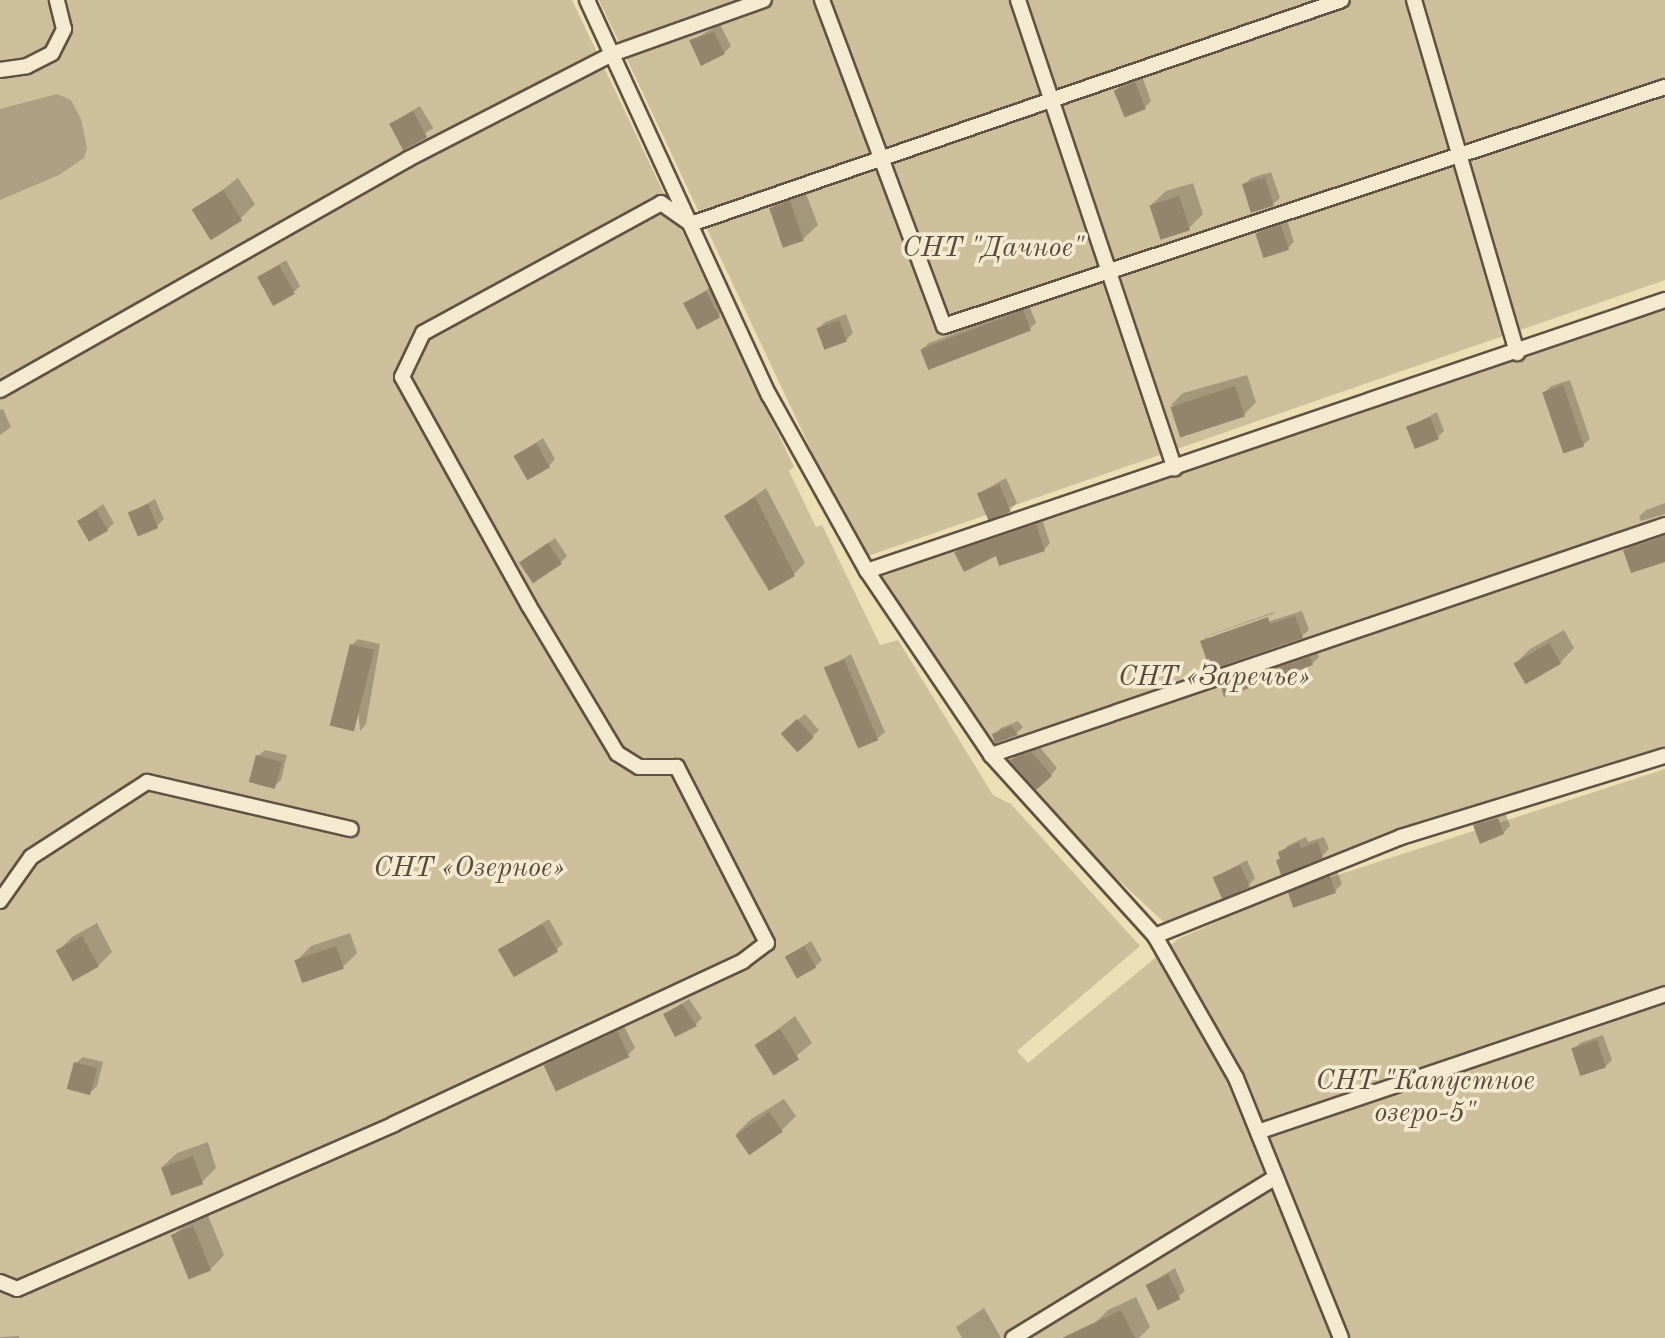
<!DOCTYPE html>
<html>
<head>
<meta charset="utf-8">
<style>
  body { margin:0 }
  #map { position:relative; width:1665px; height:1338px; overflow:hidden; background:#ecdfb6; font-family:"Old Standard TT",serif }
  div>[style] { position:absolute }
  .green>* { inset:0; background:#cdbf9c }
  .water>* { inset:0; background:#ad9f82 }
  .shadow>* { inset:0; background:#0003; transform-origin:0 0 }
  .building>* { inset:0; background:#93846c; transform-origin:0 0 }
  .roads { filter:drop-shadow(2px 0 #615142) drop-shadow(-2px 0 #615142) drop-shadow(0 2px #615142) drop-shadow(0 -2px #615142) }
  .lane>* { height:14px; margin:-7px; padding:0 7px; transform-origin:7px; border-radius:7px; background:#f3ead0 }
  span { translate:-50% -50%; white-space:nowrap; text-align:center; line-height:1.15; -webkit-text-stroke:7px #f3ead0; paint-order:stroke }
  .park-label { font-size:28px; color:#5a493c; font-style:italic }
</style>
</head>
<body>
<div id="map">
  <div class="green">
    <i style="clip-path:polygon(0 0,572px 0,794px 467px,789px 471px,816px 527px,822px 525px,880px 645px,898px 640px,993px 795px,1011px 804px,1140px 946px,1017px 1051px,1028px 1063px,1178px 939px,1282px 893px,1665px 769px,1665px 1338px,0 1338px)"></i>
    <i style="clip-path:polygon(599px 0,1665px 0,1665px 280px,862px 558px)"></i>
    <i style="clip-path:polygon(1665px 299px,1665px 746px,1501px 796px,1165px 923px,1048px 815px,990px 746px,879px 578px,1056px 508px)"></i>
  </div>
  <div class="water">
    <i style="clip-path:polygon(57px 94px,71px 100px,81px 119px,87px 148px,84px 158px,59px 175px,0 200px,0 109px)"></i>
  </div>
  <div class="shadow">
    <i style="clip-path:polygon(720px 24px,731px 46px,724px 53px,691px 41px)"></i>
    <i style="clip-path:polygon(1142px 76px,1151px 101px,1145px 107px,1116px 90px,1122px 83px)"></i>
    <i style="left:420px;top:106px;width:26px;height:34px;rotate:59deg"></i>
    <i style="clip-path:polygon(1271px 172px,1280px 198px,1273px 204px,1244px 185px,1251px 178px)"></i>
    <i style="clip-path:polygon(238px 178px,255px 204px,241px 218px,195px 211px)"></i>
    <i style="clip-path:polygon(1193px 183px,1203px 214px,1189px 228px,1151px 205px,1166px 191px)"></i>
    <i style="clip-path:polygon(804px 188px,818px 225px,803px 239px,771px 208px,785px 194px)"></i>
    <i style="clip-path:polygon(1287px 220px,1294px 242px,1288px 248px,1257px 234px,1264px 227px)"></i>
    <i style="clip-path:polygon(286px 260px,300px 286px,294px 292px,259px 277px)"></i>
    <i style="clip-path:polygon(713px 286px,725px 309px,719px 315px,685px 304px)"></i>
    <i style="clip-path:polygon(1029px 305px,1036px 323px,1029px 329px,922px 349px,929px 343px)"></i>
    <i style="clip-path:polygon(846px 314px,853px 333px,846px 340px,819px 328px,825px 322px)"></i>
    <i style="clip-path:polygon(1247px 375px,1256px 402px,1244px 415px,1171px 405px,1183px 393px)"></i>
    <i style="clip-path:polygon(1570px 380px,1590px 439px,1583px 445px,1544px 393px,1551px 386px)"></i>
    <i style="clip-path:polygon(3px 409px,11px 427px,0 435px,0 410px)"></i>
    <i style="clip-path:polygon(1437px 412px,1444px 431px,1438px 437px,1408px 428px)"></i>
    <i style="clip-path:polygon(543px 438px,555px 459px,549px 466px,516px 456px)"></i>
    <i style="clip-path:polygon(1006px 478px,1017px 503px,1010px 510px,979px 493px)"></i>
    <i style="clip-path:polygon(766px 488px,805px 563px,794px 574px,726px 517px)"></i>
    <i style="clip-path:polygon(155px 499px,164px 519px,157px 526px,130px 513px)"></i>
    <i style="clip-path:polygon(1665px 503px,1665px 514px,1641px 521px,1639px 517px,1646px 510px)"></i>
    <i style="clip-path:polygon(103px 504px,114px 523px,107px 530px,79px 521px)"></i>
    <i style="clip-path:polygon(1042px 519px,1050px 543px,1044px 550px,957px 552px,963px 546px)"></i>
    <i style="clip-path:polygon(1665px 533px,1665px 558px,1625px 551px,1632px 544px)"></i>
    <i style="clip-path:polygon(555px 538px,567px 556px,560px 563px,521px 562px)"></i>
    <i style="clip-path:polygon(1302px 611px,1309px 630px,1302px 636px,1202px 642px,1207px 637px,1207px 641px)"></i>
    <i style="clip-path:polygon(1274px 612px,1275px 613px,1207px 636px,1209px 635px)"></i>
    <i style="clip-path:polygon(1564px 630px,1574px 648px,1560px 663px,1516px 663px,1530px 649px)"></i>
    <i style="clip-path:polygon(358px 639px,380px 644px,366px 724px,360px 731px,352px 645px)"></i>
    <i style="clip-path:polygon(1317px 651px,1319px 657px,1312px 664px,1223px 688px,1230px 681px)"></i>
    <i style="clip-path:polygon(851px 654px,885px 732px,878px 738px,827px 669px)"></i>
    <i style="clip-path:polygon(805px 714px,819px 730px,812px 737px,790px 726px)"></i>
    <i style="clip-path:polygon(1018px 721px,1023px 727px,1017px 733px,996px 740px,994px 735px,1001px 728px)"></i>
    <i style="clip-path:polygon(1039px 746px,1057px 768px,1051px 775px,1011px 760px,1018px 753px)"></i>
    <i style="clip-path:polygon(265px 750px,287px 755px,281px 780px,274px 786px,258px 756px)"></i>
    <i style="clip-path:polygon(1505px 812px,1510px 826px,1503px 833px,1475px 826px,1482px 819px)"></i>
    <i style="clip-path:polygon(1306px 837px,1308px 842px,1324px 837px,1329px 849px,1322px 856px,1278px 861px,1287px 846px)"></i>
    <i style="clip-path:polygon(1247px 860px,1255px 878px,1249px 885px,1216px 877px)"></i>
    <i style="clip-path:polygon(1337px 871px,1342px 884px,1335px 891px,1290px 894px,1297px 887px)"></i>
    <i style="clip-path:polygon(549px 919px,563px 944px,556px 950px,500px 949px)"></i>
    <i style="clip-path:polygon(97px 923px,112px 952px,98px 966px,58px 951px,72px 937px)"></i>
    <i style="clip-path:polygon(350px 933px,357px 953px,343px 967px,297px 960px,311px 946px)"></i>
    <i style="clip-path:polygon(811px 941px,822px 960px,815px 967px,787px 957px)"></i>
    <i style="clip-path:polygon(689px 999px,702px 1018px,695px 1025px,666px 1014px)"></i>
    <i style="clip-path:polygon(795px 1016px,812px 1043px,775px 1073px,757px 1045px)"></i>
    <i style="clip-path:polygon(624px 1026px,635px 1048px,628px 1055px,558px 1088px,547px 1065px,554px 1059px)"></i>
    <i style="clip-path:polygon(1603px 1035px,1612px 1060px,1605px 1067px,1574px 1050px,1580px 1043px)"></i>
    <i style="clip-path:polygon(83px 1057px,103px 1062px,97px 1086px,90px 1093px,76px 1063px)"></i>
    <i style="clip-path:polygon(784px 1099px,796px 1116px,782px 1130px,736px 1134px,750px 1120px)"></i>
    <i style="clip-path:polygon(208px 1142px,216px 1168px,202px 1182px,162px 1167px,177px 1153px)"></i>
    <i style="clip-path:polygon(207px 1213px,224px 1255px,210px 1270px,173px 1236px,187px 1222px)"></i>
    <i style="clip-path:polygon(1175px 1268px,1185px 1291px,1178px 1297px,1147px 1285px)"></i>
    <i style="clip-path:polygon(1136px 1297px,1150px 1327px,1139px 1338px,1100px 1338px,1094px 1324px,1108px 1310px)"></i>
    <i style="clip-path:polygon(984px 1308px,1001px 1338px,962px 1338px,956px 1327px)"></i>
    <i style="clip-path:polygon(19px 1336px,19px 1338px,0 1338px,0 1337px)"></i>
  </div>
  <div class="building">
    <i style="clip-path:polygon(714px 32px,725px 54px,701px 66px,689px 40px)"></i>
    <i style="left:1135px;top:82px;width:29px;height:23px;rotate:68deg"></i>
    <i style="left:413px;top:111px;width:30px;height:27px;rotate:62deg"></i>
    <i style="left:1265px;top:177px;width:30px;height:24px;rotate:73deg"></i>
    <i style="left:223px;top:190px;width:36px;height:37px;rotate:58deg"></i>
    <i style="left:1179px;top:196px;width:36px;height:31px;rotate:72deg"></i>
    <i style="left:790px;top:201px;width:42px;height:22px;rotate:71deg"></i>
    <i style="left:1281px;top:225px;width:26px;height:27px;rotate:72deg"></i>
    <i style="left:279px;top:265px;width:33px;height:25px;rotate:61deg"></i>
    <i style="left:706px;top:291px;width:30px;height:26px;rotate:62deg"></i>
    <i style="left:1023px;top:310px;width:22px;height:110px;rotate:69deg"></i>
    <i style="left:839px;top:320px;width:23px;height:24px;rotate:70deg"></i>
    <i style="left:1563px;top:385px;width:65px;height:22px;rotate:71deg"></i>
    <i style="left:1235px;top:386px;width:32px;height:68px;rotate:72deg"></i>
    <i style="left:1430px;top:417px;width:24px;height:26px;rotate:68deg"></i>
    <i style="left:536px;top:443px;width:28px;height:26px;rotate:60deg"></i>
    <i style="left:999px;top:484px;width:30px;height:24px;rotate:67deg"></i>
    <i style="clip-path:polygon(755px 497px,795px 576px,769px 591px,724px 516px)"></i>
    <i style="left:148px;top:504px;width:26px;height:22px;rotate:67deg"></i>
    <i style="left:96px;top:510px;width:24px;height:22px;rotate:60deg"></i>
    <i style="clip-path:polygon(1036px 524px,1045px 551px,999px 566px,996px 556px,964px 572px,954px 552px)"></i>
    <i style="clip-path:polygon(1665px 536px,1665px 562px,1631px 573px,1623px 550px)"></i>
    <i style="left:548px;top:543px;width:25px;height:35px;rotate:56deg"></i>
    <i style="clip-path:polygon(1295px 616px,1303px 638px,1210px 670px,1200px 641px,1268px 617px,1270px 624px)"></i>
    <i style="left:1549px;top:643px;width:24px;height:41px;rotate:60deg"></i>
    <i style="left:350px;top:644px;width:25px;height:84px;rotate:14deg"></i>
    <i style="clip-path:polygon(1310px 657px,1313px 665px,1224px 697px,1221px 687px)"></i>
    <i style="left:844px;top:659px;width:88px;height:22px;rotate:67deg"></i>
    <i style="left:797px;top:719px;width:25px;height:22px;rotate:48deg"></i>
    <i style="clip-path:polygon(1011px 726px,1018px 735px,995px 743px,992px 734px)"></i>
    <i style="clip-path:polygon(1032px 752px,1052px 776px,1036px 790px,1009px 760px)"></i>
    <i style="left:256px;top:755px;width:27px;height:28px;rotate:15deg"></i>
    <i style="clip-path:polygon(1498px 818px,1504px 834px,1480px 844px,1473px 825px)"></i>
    <i style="clip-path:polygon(1299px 842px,1301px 848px,1318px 842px,1323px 858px,1281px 875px,1276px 860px,1280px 859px,1278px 852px)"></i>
    <i style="left:1240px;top:865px;width:24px;height:30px;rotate:66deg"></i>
    <i style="left:1330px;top:876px;width:18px;height:45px;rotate:71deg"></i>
    <i style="left:542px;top:924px;width:32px;height:51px;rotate:60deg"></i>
    <i style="left:82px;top:936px;width:35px;height:30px;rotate:61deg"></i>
    <i style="left:336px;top:946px;width:24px;height:44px;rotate:71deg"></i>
    <i style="left:804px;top:946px;width:25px;height:22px;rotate:61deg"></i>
    <i style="clip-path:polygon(682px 1004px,697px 1026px,675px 1037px,663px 1014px)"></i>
    <i style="left:780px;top:1029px;width:36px;height:30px;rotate:58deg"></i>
    <i style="left:617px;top:1031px;width:29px;height:81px;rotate:65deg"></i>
    <i style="left:1597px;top:1040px;width:29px;height:27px;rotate:72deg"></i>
    <i style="left:74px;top:1062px;width:24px;height:28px;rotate:15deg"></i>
    <i style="left:769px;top:1112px;width:24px;height:41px;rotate:55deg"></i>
    <i style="left:193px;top:1156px;width:30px;height:34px;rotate:70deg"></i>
    <i style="left:193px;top:1226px;width:48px;height:24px;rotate:68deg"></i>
    <i style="left:1168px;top:1274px;width:28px;height:25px;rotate:64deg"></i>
    <i style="clip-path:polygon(1121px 1310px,1135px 1338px,1062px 1338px)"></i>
  </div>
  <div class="roads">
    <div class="lane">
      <i style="left:587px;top:0;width:435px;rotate:65.3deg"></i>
      <i style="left:769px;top:395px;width:201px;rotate:60.9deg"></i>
      <i style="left:867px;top:571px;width:222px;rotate:56deg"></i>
      <i style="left:991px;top:755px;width:244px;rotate:47.8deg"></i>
      <i style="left:1155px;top:936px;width:163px;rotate:60.3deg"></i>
      <i style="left:1236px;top:1078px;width:280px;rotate:68deg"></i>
      <i style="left:822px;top:0;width:348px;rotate:69.5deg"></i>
      <i style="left:944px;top:326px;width:760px;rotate:-18.34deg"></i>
      <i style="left:1018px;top:0;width:494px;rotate:71.5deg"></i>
      <i style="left:1414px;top:0;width:368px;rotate:73.7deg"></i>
      <i style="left:0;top:70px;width:27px;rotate:-8deg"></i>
      <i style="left:27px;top:66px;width:28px;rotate:-27deg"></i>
      <i style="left:52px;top:53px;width:27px;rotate:-63deg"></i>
      <i style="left:64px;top:29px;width:30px;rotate:-104deg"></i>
      <i style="left:0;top:390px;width:469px;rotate:-29.5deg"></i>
      <i style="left:408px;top:159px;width:229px;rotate:-27.2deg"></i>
      <i style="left:612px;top:54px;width:161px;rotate:-19.6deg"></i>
      <i style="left:867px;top:571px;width:843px;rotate:-18.76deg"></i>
      <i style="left:991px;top:755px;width:712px;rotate:-18.84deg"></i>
      <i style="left:0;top:901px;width:54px;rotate:-54.8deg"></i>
      <i style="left:31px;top:857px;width:138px;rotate:-32.9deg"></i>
      <i style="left:147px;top:782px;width:209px;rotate:13deg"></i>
      <i style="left:1155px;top:936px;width:265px;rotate:-21.9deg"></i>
      <i style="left:1401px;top:837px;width:276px;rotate:-17.1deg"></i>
      <i style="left:1258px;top:1132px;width:430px;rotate:-18.7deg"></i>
      <i style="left:0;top:1282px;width:18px;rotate:22deg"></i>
      <i style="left:17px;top:1289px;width:412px;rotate:-23.6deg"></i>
      <i style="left:394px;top:1124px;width:385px;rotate:-25deg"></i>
      <i style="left:743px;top:961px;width:30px;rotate:-37deg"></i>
      <i style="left:767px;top:943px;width:198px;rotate:-117.1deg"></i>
      <i style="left:677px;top:767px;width:38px;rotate:180deg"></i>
      <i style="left:639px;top:767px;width:26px;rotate:-148deg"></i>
      <i style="left:617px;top:753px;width:171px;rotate:-120.9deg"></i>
      <i style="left:529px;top:606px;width:262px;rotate:-119deg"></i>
      <i style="left:402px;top:377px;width:49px;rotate:-64.5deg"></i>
      <i style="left:423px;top:333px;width:271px;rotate:-28.6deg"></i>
      <i style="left:661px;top:203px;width:37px;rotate:35deg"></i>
      <i style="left:691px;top:224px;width:688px;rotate:-18.99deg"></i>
      <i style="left:1013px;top:1338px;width:308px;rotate:-31.5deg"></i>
    </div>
  </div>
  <div class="park-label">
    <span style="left:993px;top:249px">СНТ "Дачное"</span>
    <span style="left:1214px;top:678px">СНТ «Заречье»</span>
    <span style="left:469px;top:869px">СНТ «Озерное»</span>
    <span style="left:1425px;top:1098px">СНТ "Капустное<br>озеро-5"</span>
  </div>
</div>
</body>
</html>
